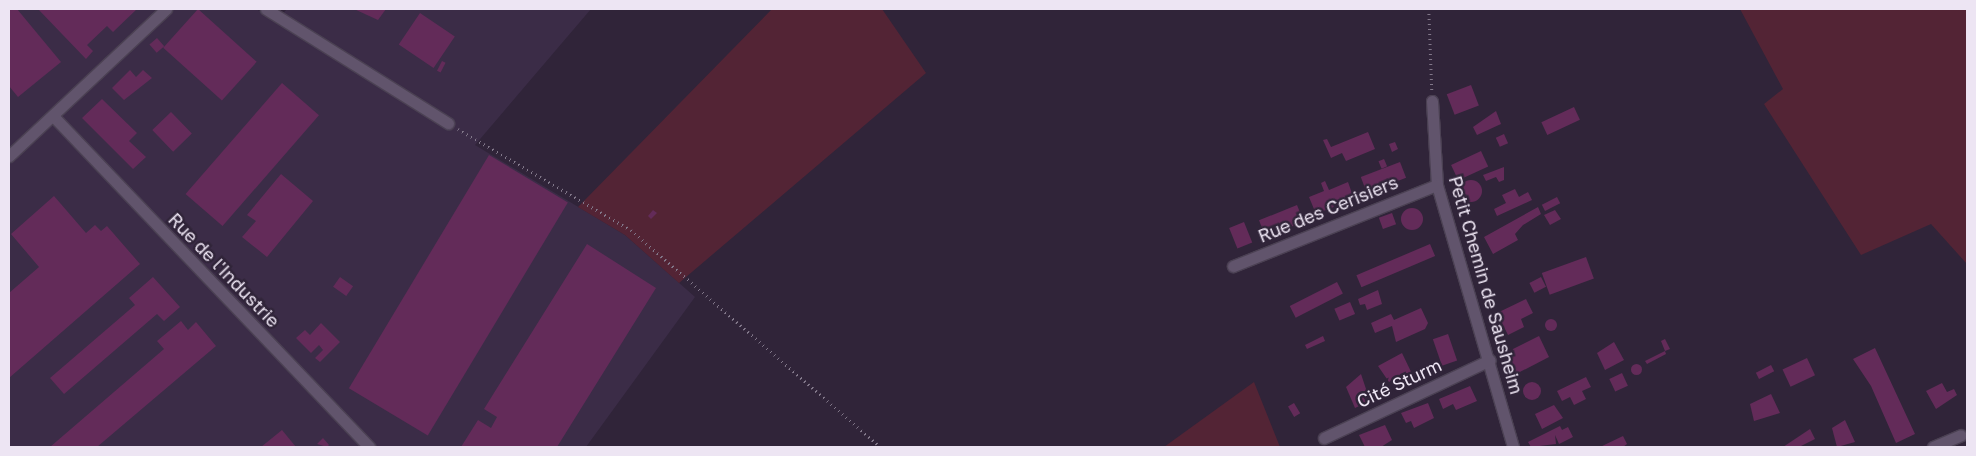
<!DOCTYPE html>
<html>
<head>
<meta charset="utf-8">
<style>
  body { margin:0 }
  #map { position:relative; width:1976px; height:456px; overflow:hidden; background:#302439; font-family:"Golos Text",sans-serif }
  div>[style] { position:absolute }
  .built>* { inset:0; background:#3b2c47 }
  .green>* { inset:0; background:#532435 }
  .building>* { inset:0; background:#632b59; transform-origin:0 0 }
  .round { border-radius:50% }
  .path>* { height:2.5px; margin-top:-1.25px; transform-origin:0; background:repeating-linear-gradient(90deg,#82788a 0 1px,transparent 0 5px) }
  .roads { filter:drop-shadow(1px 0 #4b4153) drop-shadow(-1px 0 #4b4153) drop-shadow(0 1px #4b4153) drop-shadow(0 -1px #4b4153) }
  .street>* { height:11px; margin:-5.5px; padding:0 5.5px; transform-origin:5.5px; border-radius:5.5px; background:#61546c }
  span { translate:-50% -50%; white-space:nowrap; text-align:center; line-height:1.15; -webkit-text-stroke:5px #302439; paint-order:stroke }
  .street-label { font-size:18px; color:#ede5f3 }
  .frame { position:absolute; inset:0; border:10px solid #ede5f3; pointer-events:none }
</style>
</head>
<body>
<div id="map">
  <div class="built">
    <i style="clip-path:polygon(9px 9px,256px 9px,277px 20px,287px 9px,591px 9px,475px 145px,625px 235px,695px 297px,586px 447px,9px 447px)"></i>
  </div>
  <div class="green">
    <i style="clip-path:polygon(772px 9px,882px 9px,926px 73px,679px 283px,625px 235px,578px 207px)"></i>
    <i style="clip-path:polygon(1740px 9px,1967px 9px,1967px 264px,1931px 224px,1861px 255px,1764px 104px,1783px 89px)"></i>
    <i style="clip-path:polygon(1254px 382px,1280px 447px,1164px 447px)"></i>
  </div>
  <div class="building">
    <i style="clip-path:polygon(9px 9px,17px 9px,61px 62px,18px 97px,9px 86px)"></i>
    <i style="clip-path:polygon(38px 9px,137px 9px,113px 32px,107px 26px,87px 45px,93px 51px,86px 59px)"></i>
    <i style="left:198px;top:9px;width:79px;height:52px;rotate:42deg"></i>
    <i style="clip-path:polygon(354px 9px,386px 9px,378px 20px)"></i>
    <i style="left:420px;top:13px;width:42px;height:38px;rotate:34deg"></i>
    <i style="left:157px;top:38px;width:11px;height:10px;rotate:49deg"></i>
    <i style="left:442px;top:61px;width:4px;height:11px;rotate:27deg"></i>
    <i style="clip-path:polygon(130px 70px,136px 77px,143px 70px,152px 78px,124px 100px,112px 88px)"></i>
    <i style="left:282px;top:83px;width:49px;height:147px;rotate:41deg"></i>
    <i style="left:1471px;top:85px;width:22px;height:26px;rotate:69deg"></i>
    <i style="clip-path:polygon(102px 99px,137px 133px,129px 141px,146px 157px,133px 169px,82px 118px)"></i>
    <i style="left:1574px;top:107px;width:14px;height:36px;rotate:65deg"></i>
    <i style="clip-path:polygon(1496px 111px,1501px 124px,1477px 135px,1473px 127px)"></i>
    <i style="left:171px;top:112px;width:30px;height:26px;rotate:46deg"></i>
    <i style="clip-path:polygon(1368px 132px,1375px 149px,1346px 161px,1342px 153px,1331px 158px,1323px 140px,1327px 139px,1331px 147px)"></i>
    <i style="left:1504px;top:134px;width:10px;height:9px;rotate:66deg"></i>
    <i style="clip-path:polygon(1395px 142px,1398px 149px,1392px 152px,1389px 144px)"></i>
    <i style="left:1481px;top:151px;width:17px;height:33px;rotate:65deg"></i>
    <i style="left:489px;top:155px;width:92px;height:272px;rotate:31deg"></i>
    <i style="left:1384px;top:159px;width:8px;height:6px;rotate:67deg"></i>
    <i style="left:1400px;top:162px;width:17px;height:42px;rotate:69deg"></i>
    <i style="clip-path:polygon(1504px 167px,1504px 180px,1499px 182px,1496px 177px,1486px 181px,1483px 175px)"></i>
    <i style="clip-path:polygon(281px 174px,313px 201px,267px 257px,242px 237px,256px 221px,247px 215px)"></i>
    <i class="round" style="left:1460px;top:180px;width:22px;height:22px"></i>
    <i style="clip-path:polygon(1325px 181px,1329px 190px,1348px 182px,1354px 199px,1316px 214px,1309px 197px,1324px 191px,1321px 183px)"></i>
    <i style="clip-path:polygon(1515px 189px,1519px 197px,1528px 192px,1532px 200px,1497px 216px,1494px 209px,1506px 203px,1502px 195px)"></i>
    <i style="clip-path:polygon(54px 196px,86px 233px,95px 225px,101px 231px,107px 226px,140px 264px,9px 378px,9px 293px,39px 267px,11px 234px)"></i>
    <i style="left:1557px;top:197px;width:7px;height:17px;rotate:63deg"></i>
    <i style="left:1297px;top:205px;width:18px;height:41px;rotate:68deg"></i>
    <i style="clip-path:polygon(1538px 207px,1541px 214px,1523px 225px,1515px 234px,1518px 240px,1493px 254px,1484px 237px)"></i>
    <i class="round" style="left:1401px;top:208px;width:22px;height:22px"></i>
    <i style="clip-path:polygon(653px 210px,657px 213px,651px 219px,648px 216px)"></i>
    <i style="clip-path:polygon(1555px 210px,1561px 219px,1550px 225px,1544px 215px)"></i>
    <i style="left:1392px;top:213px;width:12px;height:14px;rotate:70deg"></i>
    <i style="left:1244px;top:222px;width:22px;height:16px;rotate:68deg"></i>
    <i style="clip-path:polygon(587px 244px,656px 288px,557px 447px,461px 447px,478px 420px,491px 428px,497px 417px,484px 409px)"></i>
    <i style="left:1430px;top:244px;width:13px;height:80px;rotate:67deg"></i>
    <i style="left:1586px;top:257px;width:23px;height:47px;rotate:70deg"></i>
    <i style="clip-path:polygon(153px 277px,180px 307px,164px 321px,157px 314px,64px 394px,50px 378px,135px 305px,129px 298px)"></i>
    <i style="left:340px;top:277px;width:16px;height:12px;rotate:35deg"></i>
    <i style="left:1541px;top:277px;width:11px;height:13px;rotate:63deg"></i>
    <i style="left:1337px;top:282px;width:13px;height:53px;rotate:63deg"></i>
    <i style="clip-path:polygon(1378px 290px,1382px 304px,1367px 310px,1365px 304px,1360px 305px,1358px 299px)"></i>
    <i style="clip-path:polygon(1526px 299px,1533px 313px,1521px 319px,1524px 327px,1508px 335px,1497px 313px)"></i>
    <i style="left:1350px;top:302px;width:13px;height:17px;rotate:67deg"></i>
    <i style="clip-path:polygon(1421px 308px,1428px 323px,1425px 329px,1396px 342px,1392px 326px,1375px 333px,1371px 323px,1391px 314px,1394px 320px)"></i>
    <i class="round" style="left:1545px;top:319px;width:12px;height:12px"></i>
    <i style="clip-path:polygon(181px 321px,188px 330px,196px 322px,216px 346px,97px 447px,50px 447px,164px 349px,157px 341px)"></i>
    <i style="clip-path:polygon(321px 323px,340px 342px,320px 362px,315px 358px,323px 350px,319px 345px,311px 353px,296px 338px,305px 330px,310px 335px)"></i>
    <i style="left:1448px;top:334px;width:28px;height:16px;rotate:71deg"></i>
    <i style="clip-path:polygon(1323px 336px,1325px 341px,1307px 349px,1305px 345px)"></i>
    <i style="clip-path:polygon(1539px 336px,1549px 357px,1516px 374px,1510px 362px,1513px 349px)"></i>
    <i style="clip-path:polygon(1665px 339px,1670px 349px,1665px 351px,1661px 341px)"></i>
    <i style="clip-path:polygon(1614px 342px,1624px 360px,1605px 370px,1597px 353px)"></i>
    <i style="clip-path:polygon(1875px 348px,1915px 434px,1896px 443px,1871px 386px,1853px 359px)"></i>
    <i style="clip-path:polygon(1665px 351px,1666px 354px,1647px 364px,1645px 361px)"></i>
    <i style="clip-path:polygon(1402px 353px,1415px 380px,1400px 387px,1396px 378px,1389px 382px,1378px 366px)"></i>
    <i style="left:1807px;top:358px;width:19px;height:27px;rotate:65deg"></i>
    <i class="round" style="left:1630.5px;top:363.5px;width:11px;height:11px"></i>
    <i style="left:1771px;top:365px;width:7px;height:17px;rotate:63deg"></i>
    <i style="left:1622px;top:373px;width:14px;height:14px;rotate:65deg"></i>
    <i style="clip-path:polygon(1361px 374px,1370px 401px,1355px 408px,1346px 387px)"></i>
    <i style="clip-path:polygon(1586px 377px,1591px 387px,1582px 391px,1586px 399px,1574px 405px,1570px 397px,1562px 401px,1557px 391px)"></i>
    <i class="round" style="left:1523px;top:382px;width:18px;height:18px"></i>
    <i style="clip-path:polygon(1942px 383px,1947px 392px,1954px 389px,1957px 395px,1936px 409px,1926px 391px)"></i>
    <i style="clip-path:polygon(1470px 386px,1477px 401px,1456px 410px,1453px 404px,1443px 409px,1439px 399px)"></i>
    <i style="clip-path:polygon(1771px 394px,1780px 413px,1754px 421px,1750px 404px)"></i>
    <i style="left:1294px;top:403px;width:12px;height:7px;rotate:59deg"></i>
    <i style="clip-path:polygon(1428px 403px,1434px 418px,1414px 428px,1411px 421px,1406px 423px,1401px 413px)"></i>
    <i style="clip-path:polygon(1554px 405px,1563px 418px,1542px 429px,1535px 414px)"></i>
    <i style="clip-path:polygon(1845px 420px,1855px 442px,1837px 447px,1832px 428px)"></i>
    <i style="clip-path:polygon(1385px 425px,1392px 440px,1381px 447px,1365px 447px,1359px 435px)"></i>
    <i style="clip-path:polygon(1560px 426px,1562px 430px,1568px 427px,1573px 437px,1559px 444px,1555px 435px,1556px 444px,1531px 447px,1528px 442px)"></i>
    <i style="clip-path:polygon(1810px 429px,1815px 439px,1799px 447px,1783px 447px)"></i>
    <i style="clip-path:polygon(282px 430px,296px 447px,261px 447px)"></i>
    <i style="clip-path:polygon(1623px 436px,1627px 444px,1623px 447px,1600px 447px)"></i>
    <i style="clip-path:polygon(323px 438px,329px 445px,327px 447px,317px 444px)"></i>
  </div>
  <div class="path">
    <i style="left:1429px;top:9px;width:81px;rotate:87.9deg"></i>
    <i style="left:458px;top:129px;width:200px;rotate:30.3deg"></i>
    <i style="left:631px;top:230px;width:331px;rotate:41deg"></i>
  </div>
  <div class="roads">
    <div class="street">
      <i style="left:266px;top:9px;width:215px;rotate:32.1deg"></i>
      <i style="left:1432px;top:101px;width:84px;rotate:86.6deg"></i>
      <i style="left:1437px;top:185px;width:273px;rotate:73.8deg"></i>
      <i style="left:53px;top:116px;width:458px;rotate:46.3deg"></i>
      <i style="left:9px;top:156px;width:215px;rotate:-43.1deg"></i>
      <i style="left:1233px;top:266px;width:219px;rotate:-21.7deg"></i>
      <i style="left:1324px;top:438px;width:183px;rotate:-25.2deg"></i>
      <i style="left:1933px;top:447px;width:30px;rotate:-23deg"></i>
    </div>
  </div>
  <div class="street-label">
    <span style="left:1328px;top:209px;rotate:-22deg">Rue des Cerisiers</span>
    <span style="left:224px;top:270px;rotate:46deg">Rue de l'Industrie</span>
    <span style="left:1486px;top:285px;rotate:74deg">Petit Chemin de Sausheim</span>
    <span style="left:1399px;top:383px;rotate:-25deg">Cité Sturm</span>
  </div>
  <div class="frame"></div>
</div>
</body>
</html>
